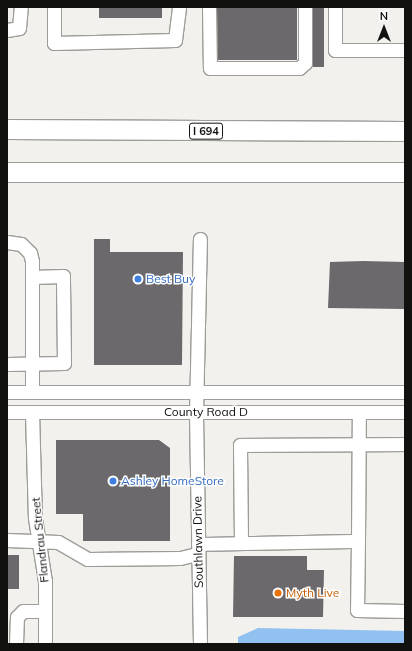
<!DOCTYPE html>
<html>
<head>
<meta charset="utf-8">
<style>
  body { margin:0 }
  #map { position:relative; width:412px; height:651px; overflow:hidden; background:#f3f1ee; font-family:Mulish,sans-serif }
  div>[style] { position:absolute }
  .water>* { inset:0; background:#90c1f1 }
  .building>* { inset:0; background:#6b696c; transform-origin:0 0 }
  .roads { filter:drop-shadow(1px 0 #9d9c98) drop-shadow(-1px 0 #9d9c98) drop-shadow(0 1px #9d9c98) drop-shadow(0 -1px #9d9c98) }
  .minor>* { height:13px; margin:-6.5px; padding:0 6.5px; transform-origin:6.5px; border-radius:6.5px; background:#fff }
  .highway>* { height:19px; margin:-9.5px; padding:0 9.5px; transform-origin:9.5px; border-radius:9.5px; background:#fff }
  .dots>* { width:11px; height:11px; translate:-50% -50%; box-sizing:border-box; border:2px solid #fff; border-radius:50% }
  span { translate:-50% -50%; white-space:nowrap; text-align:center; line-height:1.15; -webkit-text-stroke:3px #fff; paint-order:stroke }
  .shield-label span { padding:1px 3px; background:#fff; border:1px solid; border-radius:3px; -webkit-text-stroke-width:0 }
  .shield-label { font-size:11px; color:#111110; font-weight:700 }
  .shop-label { font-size:12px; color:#366cbe }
  .left { translate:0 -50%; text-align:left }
  .street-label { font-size:12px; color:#111110 }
  .food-label { font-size:12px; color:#c56008 }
  .frame { position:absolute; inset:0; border:8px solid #111110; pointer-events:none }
  .north { position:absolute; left:364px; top:8px; width:40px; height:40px; -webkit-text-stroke:3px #fff; paint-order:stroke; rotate:0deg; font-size:11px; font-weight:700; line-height:16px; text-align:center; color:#111110 }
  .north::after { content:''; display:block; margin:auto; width:14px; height:18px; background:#111110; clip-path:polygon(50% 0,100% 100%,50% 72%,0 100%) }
</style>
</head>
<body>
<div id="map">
  <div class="water">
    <i style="clip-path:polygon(258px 628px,405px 631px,405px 644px,238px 644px,238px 637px)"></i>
  </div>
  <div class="building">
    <i style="left:99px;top:7px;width:63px;height:11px"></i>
    <i style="left:217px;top:7px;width:80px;height:53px"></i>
    <i style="left:313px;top:7px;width:11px;height:60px"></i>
    <i style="clip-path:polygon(94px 239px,110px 239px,110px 252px,183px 252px,182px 365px,94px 365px)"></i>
    <i style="clip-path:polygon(363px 261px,405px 262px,405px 309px,328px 308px,330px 262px)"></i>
    <i style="clip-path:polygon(56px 440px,159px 440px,170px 448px,170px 541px,83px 541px,83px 514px,56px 514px)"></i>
    <i style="left:7px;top:555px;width:12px;height:34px"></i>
    <i style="clip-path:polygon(234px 556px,307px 556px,307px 570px,324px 570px,323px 617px,233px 617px)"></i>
  </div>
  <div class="roads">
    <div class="minor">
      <i style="left:54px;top:7px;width:36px;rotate:90deg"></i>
      <i style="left:54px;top:43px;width:121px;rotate:-1.4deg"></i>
      <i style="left:175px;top:40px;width:33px;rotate:-83deg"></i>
      <i style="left:209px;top:7px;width:61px;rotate:89.1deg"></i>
      <i style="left:210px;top:68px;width:89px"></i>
      <i style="left:299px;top:68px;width:8px;rotate:-40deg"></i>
      <i style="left:305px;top:63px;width:56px;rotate:-90deg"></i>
      <i style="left:335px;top:7px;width:43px;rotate:90deg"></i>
      <i style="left:335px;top:50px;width:70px"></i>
      <i style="left:7px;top:30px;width:12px;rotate:-9deg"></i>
      <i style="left:19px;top:28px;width:21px;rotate:-85deg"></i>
      <i style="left:7px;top:242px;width:14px;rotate:8deg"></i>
      <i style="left:21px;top:244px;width:13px;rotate:45deg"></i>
      <i style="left:30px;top:253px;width:8px;rotate:76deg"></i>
      <i style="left:32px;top:261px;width:131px;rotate:90deg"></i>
      <i style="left:7px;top:364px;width:57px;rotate:-1deg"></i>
      <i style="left:64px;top:363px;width:87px;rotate:-90.7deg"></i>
      <i style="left:63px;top:276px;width:31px;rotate:178deg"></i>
      <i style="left:7px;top:392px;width:398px"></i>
      <i style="left:7px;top:412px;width:398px"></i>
      <i style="left:32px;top:412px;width:106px;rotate:88.4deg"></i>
      <i style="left:35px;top:518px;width:64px;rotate:81deg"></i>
      <i style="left:45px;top:581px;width:63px;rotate:90deg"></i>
      <i style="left:7px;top:540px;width:51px;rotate:2.2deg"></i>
      <i style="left:58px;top:542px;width:34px;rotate:30deg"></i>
      <i style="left:88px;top:559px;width:92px;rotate:-0.6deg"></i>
      <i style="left:180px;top:558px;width:18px;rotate:-13deg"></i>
      <i style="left:358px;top:541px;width:128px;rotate:-89.6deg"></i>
      <i style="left:241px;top:542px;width:97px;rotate:-90.6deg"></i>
      <i style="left:240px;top:445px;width:165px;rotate:-0.3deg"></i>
      <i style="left:198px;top:544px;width:160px;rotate:-1.1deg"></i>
      <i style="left:358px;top:541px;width:69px;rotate:90.8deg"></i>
      <i style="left:357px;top:610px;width:48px;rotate:1.2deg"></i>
      <i style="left:16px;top:644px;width:27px;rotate:-88deg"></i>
      <i style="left:17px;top:617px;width:8px;rotate:-45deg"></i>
      <i style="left:23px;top:611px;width:22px"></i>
      <i style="left:200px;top:644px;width:231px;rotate:-91deg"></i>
      <i style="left:196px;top:413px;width:174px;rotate:-88.7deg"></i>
    </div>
    <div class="highway">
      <i style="left:7px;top:129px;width:398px;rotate:0.3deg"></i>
      <i style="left:7px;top:172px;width:398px"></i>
    </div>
  </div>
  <div class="dots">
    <i style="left:138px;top:279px;background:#3f7fe0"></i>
    <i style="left:113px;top:481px;background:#3f7fe0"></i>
    <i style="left:278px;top:593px;background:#e8710a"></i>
  </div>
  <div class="shield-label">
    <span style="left:206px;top:131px">I 694</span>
  </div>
  <div class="shop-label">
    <span class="left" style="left:146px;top:279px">Best Buy</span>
    <span class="left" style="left:121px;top:481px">Ashley HomeStore</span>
  </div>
  <div class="street-label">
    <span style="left:206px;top:412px">County Road D</span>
    <span style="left:40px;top:540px;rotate:-96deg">Flandrau Street</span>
    <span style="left:198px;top:542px;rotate:-91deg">Southlawn Drive</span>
  </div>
  <div class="food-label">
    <span class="left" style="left:286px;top:593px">Myth Live</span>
  </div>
  <div class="frame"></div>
  <div class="north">N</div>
</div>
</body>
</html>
